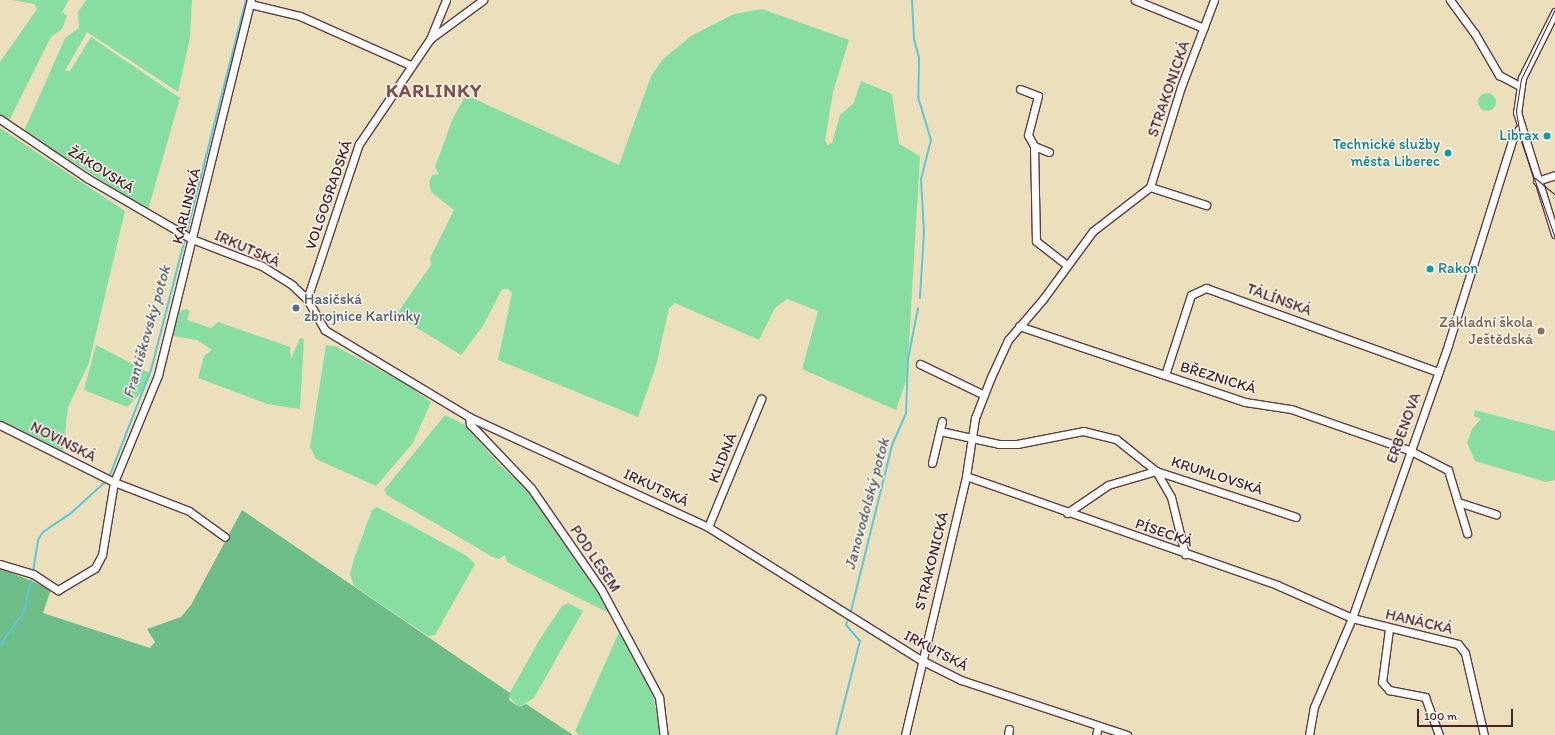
<!DOCTYPE html>
<html>
<head>
<meta charset="utf-8">
<style>
  body { margin:0 }
  #map { position:relative; width:1555px; height:735px; overflow:hidden; background:#ecdfbc; font-family:Itim,sans-serif }
  div>[style] { position:absolute }
  .green>* { inset:0; background:#88dea2 }
  .round { border-radius:50% }
  .forest>* { inset:0; background:#6ebd88 }
  .stream>* { height:2px; margin:-1px; padding:0 1px; transform-origin:1px; border-radius:1px; background:#5dc6d9 }
  .roads { filter:drop-shadow(1px 0 #623c41) drop-shadow(-1px 0 #623c41) drop-shadow(0 1px #623c41) drop-shadow(0 -1px #623c41) }
  .minor>* { height:7px; margin:-3.5px; padding:0 3.5px; transform-origin:3.5px; border-radius:3.5px; background:#fff }
  .tram>* { height:1px; margin:-0.5px; padding:0 0.5px; transform-origin:0.5px; border-radius:0.5px; background:#4a1f2b }
  .dots>* { width:11px; height:11px; translate:-50% -50%; box-sizing:border-box; border:2px solid #fbf7ec; border-radius:50% }
  span { translate:-50% -50%; white-space:nowrap; text-align:center; line-height:1.15; -webkit-text-stroke:3px #fbf7ec; paint-order:stroke }
  .street-label { font-size:15px; color:#4a1f2b }
  .culture-label { font-size:15px; color:#0d838f }
  .right { translate:-100% -50%; text-align:right }
  .left { translate:0 -50%; text-align:left }
  .service-label { font-size:15px; color:#4e5e75 }
  .education-label { font-size:15px; color:#785e54 }
  .water-label { font-size:16px; color:#515968; font-style:italic }
  .district-label { font-size:19px; color:#84504f; font-weight:700; letter-spacing:1px }
  .scale { position:absolute; left:1417px; top:709px; width:96px; height:18px; box-sizing:border-box; border:2px solid #4a1f2b; border-top:0; padding-left:5px; font-size:12px; line-height:14px; white-space:nowrap; color:#4a1f2b; -webkit-text-stroke:3px #fbf7ec; paint-order:stroke }
</style>
</head>
<body>
<div id="map">
  <div class="green">
    <i style="clip-path:polygon(13px 0,69px 0,62px 12px,67px 16px,62px 29px,51px 37px,9px 121px,0 115px,0 62px,37px 9px,34px 4px)"></i>
    <i style="clip-path:polygon(86px 0,192px 0,190px 38px,178px 92px,87px 32px,65px 71px,70px 71px,91px 37px,180px 98px,148px 210px,24px 131px,65px 38px,79px 28px,78px 12px)"></i>
    <i style="clip-path:polygon(762px 9px,849px 40px,833px 92px,825px 141px,828px 145px,832px 143px,840px 115px,853px 104px,861px 81px,892px 94px,899px 144px,920px 156px,907px 378px,896px 410px,802px 369px,818px 311px,787px 299px,775px 308px,759px 340px,675px 303px,669px 308px,656px 366px,638px 417px,498px 360px,512px 293px,508px 289px,502px 289px,483px 326px,461px 355px,396px 315px,431px 265px,430px 258px,454px 210px,431px 192px,429px 182px,432px 175px,439px 174px,435px 167px,453px 118px,466px 95px,619px 165px,651px 76px,663px 59px,691px 36px,734px 14px)"></i>
    <i class="round" style="left:1478px;top:93px;width:18px;height:18px"></i>
    <i style="clip-path:polygon(0 128px,125px 211px,89px 363px,68px 407px,63px 452px,0 423px)"></i>
    <i style="clip-path:polygon(186px 309px,190px 311px,187px 320px,211px 328px,218px 322px,290px 347px,291px 359px,300px 338px,304px 339px,300px 409px,267px 404px,198px 378px,204px 356px,212px 350px,197px 340px,173px 336px,179px 312px)"></i>
    <i style="clip-path:polygon(96px 345px,150px 373px,141px 393px,127px 407px,84px 390px)"></i>
    <i style="clip-path:polygon(326px 345px,335px 346px,406px 384px,431px 402px,413px 443px,376px 486px,316px 459px,310px 447px)"></i>
    <i style="clip-path:polygon(1475px 410px,1555px 431px,1555px 480px,1546px 482px,1475px 461px,1467px 443px,1472px 429px,1481px 419px,1474px 416px)"></i>
    <i style="clip-path:polygon(445px 415px,465px 425px,500px 465px,539px 500px,569px 549px,599px 587px,613px 615px,507px 562px,505px 555px,499px 559px,491px 556px,387px 495px,384px 490px)"></i>
    <i style="clip-path:polygon(377px 507px,467px 556px,475px 564px,435px 635px,428px 636px,354px 586px,350px 574px,355px 556px,372px 510px)"></i>
    <i style="clip-path:polygon(568px 603px,583px 611px,534px 698px,519px 707px,508px 696px,540px 639px,562px 606px)"></i>
    <i style="clip-path:polygon(619px 632px,653px 696px,661px 735px,579px 735px,575px 731px)"></i>
  </div>
  <div class="forest">
    <i style="clip-path:polygon(242px 510px,510px 693px,509px 700px,519px 707px,526px 704px,573px 735px,0 735px,0 568px,51px 589px,43px 613px,150px 648px,155px 642px,147px 629px,181px 617px,191px 605px)"></i>
  </div>
  <div class="stream">
    <i style="left:912px;top:0;width:39px;rotate:87deg"></i>
    <i style="left:914px;top:39px;width:20px;rotate:75deg"></i>
    <i style="left:919px;top:58px;width:39px;rotate:91deg"></i>
    <i style="left:918px;top:97px;width:45px;rotate:73.2deg"></i>
    <i style="left:931px;top:140px;width:40px;rotate:104.4deg"></i>
    <i style="left:921px;top:179px;width:53px;rotate:86.8deg"></i>
    <i style="left:924px;top:232px;width:66px;rotate:93.5deg"></i>
    <i style="left:187px;top:231px;width:238px;rotate:-75.7deg"></i>
    <i style="left:110px;top:475px;width:113px;rotate:-68.7deg"></i>
    <i style="left:151px;top:370px;width:135px;rotate:-75.5deg"></i>
    <i style="left:33px;top:572px;width:32px;rotate:-81deg"></i>
    <i style="left:38px;top:540px;width:9px;rotate:-58deg"></i>
    <i style="left:43px;top:532px;width:32px;rotate:-34deg"></i>
    <i style="left:70px;top:514px;width:49px;rotate:-42.5deg"></i>
    <i style="left:851px;top:611px;width:171px;rotate:-76.1deg"></i>
    <i style="left:892px;top:445px;width:35px;rotate:-66deg"></i>
    <i style="left:906px;top:413px;width:54px;rotate:-87.9deg"></i>
    <i style="left:908px;top:359px;width:52px;rotate:-78.9deg"></i>
    <i style="left:0;top:645px;width:41px;rotate:-54deg"></i>
    <i style="left:24px;top:612px;width:36px;rotate:-77deg"></i>
    <i style="left:836px;top:735px;width:97px;rotate:-75.7deg"></i>
    <i style="left:860px;top:641px;width:21px;rotate:-131deg"></i>
    <i style="left:846px;top:625px;width:9px;rotate:-69deg"></i>
  </div>
  <div class="roads">
    <div class="minor">
      <i style="left:1135px;top:0;width:74px;rotate:22.1deg"></i>
      <i style="left:1450px;top:0;width:42px;rotate:53.7deg"></i>
      <i style="left:1475px;top:34px;width:48px;rotate:59.7deg"></i>
      <i style="left:1499px;top:75px;width:24px;rotate:28deg"></i>
      <i style="left:250px;top:4px;width:51px;rotate:13.5deg"></i>
      <i style="left:300px;top:16px;width:120px;rotate:24deg"></i>
      <i style="left:1555px;top:12px;width:74px;rotate:116.6deg"></i>
      <i style="left:1522px;top:78px;width:34px;rotate:98deg"></i>
      <i style="left:1517px;top:112px;width:128px;rotate:72.7deg"></i>
      <i style="left:430px;top:39px;width:42px;rotate:-67.7deg"></i>
      <i style="left:1020px;top:89px;width:19px;rotate:21deg"></i>
      <i style="left:1038px;top:96px;width:40px;rotate:104.4deg"></i>
      <i style="left:1028px;top:135px;width:13px;rotate:61deg"></i>
      <i style="left:1034px;top:146px;width:95px;rotate:88.8deg"></i>
      <i style="left:1036px;top:241px;width:39px;rotate:38deg"></i>
      <i style="left:0;top:119px;width:105px;rotate:34.1deg"></i>
      <i style="left:87px;top:178px;width:121px;rotate:30.2deg"></i>
      <i style="left:192px;top:239px;width:75px;rotate:21.1deg"></i>
      <i style="left:262px;top:266px;width:36px;rotate:32deg"></i>
      <i style="left:292px;top:285px;width:21px;rotate:43deg"></i>
      <i style="left:307px;top:299px;width:36px;rotate:60deg"></i>
      <i style="left:325px;top:330px;width:168px;rotate:31.1deg"></i>
      <i style="left:469px;top:417px;width:263px;rotate:24.7deg"></i>
      <i style="left:708px;top:527px;width:251px;rotate:32deg"></i>
      <i style="left:921px;top:660px;width:45px;rotate:26.6deg"></i>
      <i style="left:961px;top:680px;width:175px;rotate:18.3deg"></i>
      <i style="left:1034px;top:146px;width:16px;rotate:22deg"></i>
      <i style="left:1537px;top:181px;width:19px;rotate:-18deg"></i>
      <i style="left:1150px;top:187px;width:59px;rotate:17.8deg"></i>
      <i style="left:307px;top:299px;width:163px;rotate:-71.5deg"></i>
      <i style="left:359px;top:144px;width:127px;rotate:-55.9deg"></i>
      <i style="left:430px;top:39px;width:66px;rotate:-36.3deg"></i>
      <i style="left:1019px;top:326px;width:238px;rotate:18.6deg"></i>
      <i style="left:1245px;top:402px;width:47px;rotate:8.7deg"></i>
      <i style="left:1291px;top:409px;width:125px;rotate:19.2deg"></i>
      <i style="left:1409px;top:450px;width:44px;rotate:27.1deg"></i>
      <i style="left:1448px;top:470px;width:66px;rotate:73.2deg"></i>
      <i style="left:920px;top:364px;width:71px;rotate:25.8deg"></i>
      <i style="left:1165px;top:375px;width:84px;rotate:-72deg"></i>
      <i style="left:1191px;top:295px;width:17px;rotate:-25deg"></i>
      <i style="left:1206px;top:288px;width:247px;rotate:19.9deg"></i>
      <i style="left:469px;top:417px;width:7px;rotate:82deg"></i>
      <i style="left:470px;top:424px;width:88px;rotate:46.4deg"></i>
      <i style="left:531px;top:488px;width:123px;rotate:55.3deg"></i>
      <i style="left:601px;top:589px;width:123px;rotate:61.8deg"></i>
      <i style="left:659px;top:697px;width:38px;rotate:83deg"></i>
      <i style="left:0;top:425px;width:127px;rotate:26.6deg"></i>
      <i style="left:114px;top:482px;width:80px;rotate:21.1deg"></i>
      <i style="left:189px;top:511px;width:44px;rotate:35.8deg"></i>
      <i style="left:940px;top:431px;width:60px;rotate:12.4deg"></i>
      <i style="left:999px;top:444px;width:18px"></i>
      <i style="left:1017px;top:444px;width:67px;rotate:-11.1deg"></i>
      <i style="left:1083px;top:431px;width:34px;rotate:14deg"></i>
      <i style="left:1116px;top:439px;width:51px;rotate:38.7deg"></i>
      <i style="left:1156px;top:471px;width:30px;rotate:60deg"></i>
      <i style="left:1171px;top:497px;width:59px;rotate:76.2deg"></i>
      <i style="left:932px;top:463px;width:43px;rotate:-76.6deg"></i>
      <i style="left:966px;top:476px;width:330px;rotate:19.3deg"></i>
      <i style="left:1277px;top:585px;width:82px;rotate:23.7deg"></i>
      <i style="left:1352px;top:618px;width:109px;rotate:13.8deg"></i>
      <i style="left:1458px;top:644px;width:11px;rotate:52deg"></i>
      <i style="left:1465px;top:653px;width:84px;rotate:77deg"></i>
      <i style="left:1458px;top:502px;width:40px;rotate:18deg"></i>
      <i style="left:1067px;top:513px;width:50px;rotate:-34.3deg"></i>
      <i style="left:1108px;top:485px;width:50px;rotate:-16.3deg"></i>
      <i style="left:1156px;top:471px;width:147px;rotate:18.2deg"></i>
      <i style="left:708px;top:527px;width:139px;rotate:-67.5deg"></i>
      <i style="left:0;top:564px;width:34px;rotate:17deg"></i>
      <i style="left:33px;top:574px;width:30px;rotate:33deg"></i>
      <i style="left:58px;top:590px;width:43px;rotate:-30.7deg"></i>
      <i style="left:95px;top:568px;width:15px;rotate:-62deg"></i>
      <i style="left:102px;top:555px;width:74px;rotate:-80.7deg"></i>
      <i style="left:114px;top:482px;width:116px;rotate:-67.6deg"></i>
      <i style="left:158px;top:375px;width:386px;rotate:-76.1deg"></i>
      <i style="left:1389px;top:629px;width:53px;rotate:97.5deg"></i>
      <i style="left:1382px;top:682px;width:11px;rotate:49deg"></i>
      <i style="left:1389px;top:690px;width:37px;rotate:11deg"></i>
      <i style="left:1425px;top:697px;width:40px;rotate:69.8deg"></i>
      <i style="left:905px;top:735px;width:266px;rotate:-76.7deg"></i>
      <i style="left:966px;top:476px;width:59px;rotate:-81.2deg"></i>
      <i style="left:975px;top:418px;width:44px;rotate:-68.7deg"></i>
      <i style="left:991px;top:377px;width:41px;rotate:-65.3deg"></i>
      <i style="left:1008px;top:340px;width:54px;rotate:-49.5deg"></i>
      <i style="left:1043px;top:299px;width:84px;rotate:-53.7deg"></i>
      <i style="left:1093px;top:231px;width:72px;rotate:-37.7deg"></i>
      <i style="left:1150px;top:187px;width:105px;rotate:-72.8deg"></i>
      <i style="left:1181px;top:87px;width:93px;rotate:-69.2deg"></i>
      <i style="left:1008px;top:735px;width:6px;rotate:-81deg"></i>
      <i style="left:1096px;top:735px;width:9px;rotate:-77deg"></i>
      <i style="left:1309px;top:735px;width:28px;rotate:-80deg"></i>
      <i style="left:1314px;top:707px;width:97px;rotate:-66.9deg"></i>
      <i style="left:1352px;top:618px;width:289px;rotate:-70.6deg"></i>
      <i style="left:1448px;top:345px;width:217px;rotate:-72.6deg"></i>
      <i style="left:1513px;top:138px;width:11px;rotate:-56deg"></i>
    </div>
  </div>
  <div class="tram">
    <i style="left:1555px;top:9px;width:78px;rotate:115.9deg"></i>
    <i style="left:1521px;top:79px;width:33px;rotate:99deg"></i>
    <i style="left:1516px;top:112px;width:29px;rotate:80deg"></i>
    <i style="left:1521px;top:141px;width:103px;rotate:70.7deg"></i>
    <i style="left:1535px;top:178px;width:26px;rotate:40deg"></i>
  </div>
  <div class="dots">
    <i style="left:1547px;top:136px;background:#0f9aa8"></i>
    <i style="left:1448px;top:153px;background:#0f9aa8"></i>
    <i style="left:1430px;top:269px;background:#0f9aa8"></i>
    <i style="left:296px;top:308px;background:#5c6f8a"></i>
    <i style="left:1541px;top:331px;background:#8d6e63"></i>
  </div>
  <div class="street-label">
    <span style="left:1169px;top:89px;rotate:-71deg">STRAKONICKÁ</span>
    <span style="left:101px;top:170px;rotate:32deg">ŽÁKOVSKÁ</span>
    <span style="left:329px;top:195px;rotate:-71deg">VOLGOGRADSKÁ</span>
    <span style="left:187px;top:206px;rotate:-76deg">KARLINSKÁ</span>
    <span style="left:247px;top:249px;rotate:24deg">IRKUTSKÁ</span>
    <span style="left:1279px;top:300px;rotate:20deg">TÁLÍNSKÁ</span>
    <span style="left:1218px;top:378px;rotate:17deg">BŘEZNICKÁ</span>
    <span style="left:1404px;top:428px;rotate:-70deg">ERBENOVA</span>
    <span style="left:63px;top:442px;rotate:27deg">NOVINSKÁ</span>
    <span style="left:723px;top:458px;rotate:-68deg">KLIDNÁ</span>
    <span style="left:1217px;top:476px;rotate:18deg">KRUMLOVSKÁ</span>
    <span style="left:656px;top:488px;rotate:25deg">IRKUTSKÁ</span>
    <span style="left:1164px;top:533px;rotate:19deg">PÍSECKÁ</span>
    <span style="left:595px;top:559px;rotate:56deg">POD LESEM</span>
    <span style="left:932px;top:561px;rotate:-76deg">STRAKONICKÁ</span>
    <span style="left:1419px;top:622px;rotate:13deg">HANÁCKÁ</span>
    <span style="left:936px;top:651px;rotate:28deg">IRKUTSKÁ</span>
  </div>
  <div class="culture-label">
    <span class="right" style="left:1539px;top:136px">Librax</span>
    <span class="right" style="left:1440px;top:153px">Technické služby<br>města Liberec</span>
    <span class="left" style="left:1438px;top:269px">Rakon</span>
  </div>
  <div class="service-label">
    <span class="left" style="left:304px;top:308px">Hasičská<br>zbrojnice Karlinky</span>
  </div>
  <div class="education-label">
    <span class="right" style="left:1533px;top:331px">Základní škola<br>Ještědská</span>
  </div>
  <div class="water-label">
    <span style="left:147px;top:332px;rotate:-74deg">Františkovský potok</span>
    <span style="left:867px;top:504px;rotate:-75deg">Janovodolský potok</span>
  </div>
  <div class="district-label">
    <span style="left:434px;top:91px">KARLINKY</span>
  </div>
  <div class="scale">100 m</div>
</div>
</body>
</html>
